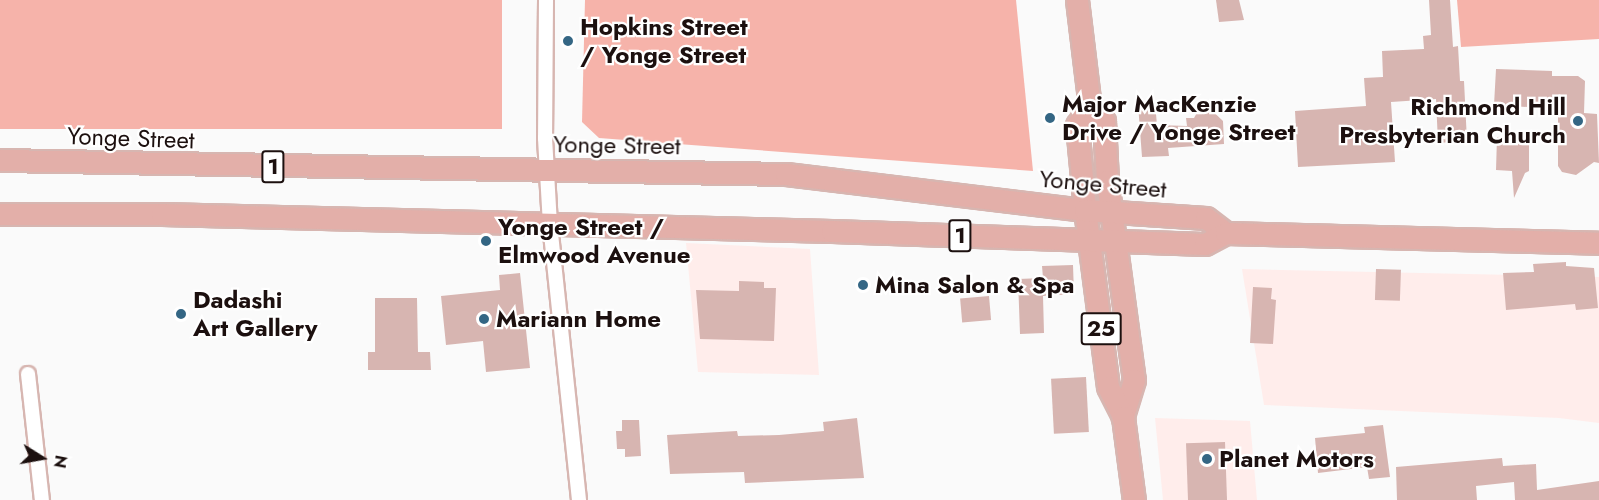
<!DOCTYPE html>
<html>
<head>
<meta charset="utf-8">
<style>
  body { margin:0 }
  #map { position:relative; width:1599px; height:500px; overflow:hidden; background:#fafafa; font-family:Jost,sans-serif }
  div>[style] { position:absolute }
  .built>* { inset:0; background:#ffedeb }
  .green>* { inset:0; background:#f6b3aa; transform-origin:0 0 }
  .building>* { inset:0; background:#d7b5b1; transform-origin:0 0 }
  .roads { filter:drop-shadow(2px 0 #d7b6b1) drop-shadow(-2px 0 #d7b6b1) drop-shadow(0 2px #d7b6b1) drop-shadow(0 -2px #d7b6b1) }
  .minor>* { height:14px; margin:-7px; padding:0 7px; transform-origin:7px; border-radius:7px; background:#fff }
  .primary>* { height:21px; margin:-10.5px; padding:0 10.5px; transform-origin:10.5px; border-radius:10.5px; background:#e3afa9 }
  .dots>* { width:16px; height:16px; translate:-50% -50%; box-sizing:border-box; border:3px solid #fff; border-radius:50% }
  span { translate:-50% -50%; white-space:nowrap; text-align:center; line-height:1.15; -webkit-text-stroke:4.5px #fff; paint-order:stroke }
  .shield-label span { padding:2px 4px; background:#fff; border:2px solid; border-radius:4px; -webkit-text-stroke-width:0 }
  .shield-label { font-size:22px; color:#1c100f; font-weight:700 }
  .poi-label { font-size:24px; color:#1c100f; font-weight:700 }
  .left { translate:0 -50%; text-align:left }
  .right { translate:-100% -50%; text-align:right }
  .street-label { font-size:24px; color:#1c100f }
  .north { position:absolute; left:12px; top:428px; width:60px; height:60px; -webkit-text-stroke:4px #fff; paint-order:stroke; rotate:101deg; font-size:16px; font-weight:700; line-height:24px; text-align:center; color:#1c100f }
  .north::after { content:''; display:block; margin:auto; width:21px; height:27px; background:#1c100f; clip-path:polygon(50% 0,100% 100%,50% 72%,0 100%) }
</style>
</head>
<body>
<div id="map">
  <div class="built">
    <i style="clip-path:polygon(686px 243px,810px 249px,819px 375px,698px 372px)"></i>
    <i style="clip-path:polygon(1242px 269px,1599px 277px,1599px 423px,1559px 418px,1264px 405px)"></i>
    <i style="clip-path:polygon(1155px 418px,1250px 421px,1257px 500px,1163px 500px)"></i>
  </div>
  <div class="green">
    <i style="left:0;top:0;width:502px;height:129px"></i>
    <i style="clip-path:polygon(585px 0,1016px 0,1033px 171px,599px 138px,582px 122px)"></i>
    <i style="clip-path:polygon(1457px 0,1599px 0,1599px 39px,1461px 47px)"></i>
  </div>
  <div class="building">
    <i style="clip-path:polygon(1216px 0,1239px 0,1244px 20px,1219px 22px)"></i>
    <i style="clip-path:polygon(1429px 0,1450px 0,1453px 47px,1458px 46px,1460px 81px,1464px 81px,1467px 141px,1438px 143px,1436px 99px,1391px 102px,1395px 162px,1298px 167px,1295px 111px,1366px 106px,1364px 78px,1383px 77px,1382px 51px,1424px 49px,1423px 36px,1431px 35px)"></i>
    <i style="clip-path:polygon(1496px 69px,1552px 71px,1552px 76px,1578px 76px,1585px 81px,1584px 113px,1597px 114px,1599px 163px,1594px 162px,1576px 175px,1562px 172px,1558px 166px,1558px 114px,1545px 114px,1545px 108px,1494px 105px)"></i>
    <i style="clip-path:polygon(1203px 102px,1223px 121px,1224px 144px,1168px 148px,1169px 156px,1142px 157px,1138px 104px,1155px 103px,1157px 125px,1187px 126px,1186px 118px,1194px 118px)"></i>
    <i style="clip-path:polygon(1529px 136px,1529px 171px,1525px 173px,1514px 198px,1512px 171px,1496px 170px,1497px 137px)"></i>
    <i style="clip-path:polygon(1566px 262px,1566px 266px,1594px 268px,1598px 308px,1576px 310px,1575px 304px,1506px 310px,1503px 273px,1534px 272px,1533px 264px)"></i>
    <i style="clip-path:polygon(1073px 265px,1074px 294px,1043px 296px,1044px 333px,1020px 334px,1018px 279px,1043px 278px,1042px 266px)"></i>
    <i style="left:1376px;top:269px;width:25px;height:31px;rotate:2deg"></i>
    <i style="clip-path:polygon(520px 273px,530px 368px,486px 372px,483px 341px,446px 345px,441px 296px,500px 290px,499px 275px)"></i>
    <i style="clip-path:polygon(739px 281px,764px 282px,764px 288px,776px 288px,774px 341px,700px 339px,696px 290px,739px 291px)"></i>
    <i style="clip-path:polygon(1253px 287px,1272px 288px,1271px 299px,1276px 300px,1273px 344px,1250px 343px)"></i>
    <i style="left:989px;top:296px;width:24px;height:29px;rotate:85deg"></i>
    <i style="clip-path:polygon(375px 298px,417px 298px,418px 352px,430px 352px,431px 370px,368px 370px,368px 352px,375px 352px)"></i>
    <i style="left:1086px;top:377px;width:55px;height:35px;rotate:87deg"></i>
    <i style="clip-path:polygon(857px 418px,864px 478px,745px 483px,744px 472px,670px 474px,667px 435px,737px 431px,738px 436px,779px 435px,824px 431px,823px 422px)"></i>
    <i style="clip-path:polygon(622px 420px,639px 420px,641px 456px,625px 457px,625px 449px,617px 449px,616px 431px,622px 431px)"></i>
    <i style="clip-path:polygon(1383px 425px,1390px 477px,1369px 479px,1367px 467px,1318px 473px,1315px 438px,1365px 433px,1364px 427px)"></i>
    <i style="left:1225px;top:442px;width:58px;height:39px;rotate:88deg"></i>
    <i style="clip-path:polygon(1502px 458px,1503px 466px,1536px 464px,1537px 490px,1599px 481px,1599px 500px,1515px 500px,1514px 482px,1476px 486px,1477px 500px,1397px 500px,1396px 467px)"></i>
  </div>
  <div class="roads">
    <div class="minor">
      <i style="left:546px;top:0;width:138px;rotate:90.4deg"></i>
      <i style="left:545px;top:138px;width:86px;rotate:86.7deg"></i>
      <i style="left:550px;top:224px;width:278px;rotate:84deg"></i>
      <i style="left:28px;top:374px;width:127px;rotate:83.7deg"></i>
    </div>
    <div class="primary">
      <i style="left:1077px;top:0;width:108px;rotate:83.1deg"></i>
      <i style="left:1090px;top:107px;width:20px;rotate:45deg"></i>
      <i style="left:1104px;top:121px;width:60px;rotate:87.1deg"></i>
      <i style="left:1107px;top:181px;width:201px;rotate:82.3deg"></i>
      <i style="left:1134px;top:380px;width:39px;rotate:107deg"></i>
      <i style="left:1090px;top:107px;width:22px;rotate:126deg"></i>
      <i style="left:1077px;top:125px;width:85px;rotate:84.6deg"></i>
      <i style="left:1085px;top:210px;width:178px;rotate:82.6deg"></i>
      <i style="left:1108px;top:387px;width:34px;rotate:63deg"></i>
      <i style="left:1123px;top:417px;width:84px;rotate:82.5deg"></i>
      <i style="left:0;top:160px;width:786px;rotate:1.02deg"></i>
      <i style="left:786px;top:174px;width:301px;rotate:6.9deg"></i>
      <i style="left:1085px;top:210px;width:121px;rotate:3.8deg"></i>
      <i style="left:1206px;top:218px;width:25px;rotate:37deg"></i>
      <i style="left:0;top:214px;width:162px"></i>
      <i style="left:162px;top:214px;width:670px;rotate:1.45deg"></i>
      <i style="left:832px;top:231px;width:373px;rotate:2deg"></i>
      <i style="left:1205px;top:244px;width:24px;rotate:-28deg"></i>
      <i style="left:1226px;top:233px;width:373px;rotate:1.5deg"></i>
    </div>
  </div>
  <div class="dots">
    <i style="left:568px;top:41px;background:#346684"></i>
    <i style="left:1050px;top:118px;background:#346684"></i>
    <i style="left:1578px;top:121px;background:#346684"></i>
    <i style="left:486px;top:241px;background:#346684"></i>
    <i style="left:863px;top:285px;background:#346684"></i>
    <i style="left:181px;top:314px;background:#346684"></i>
    <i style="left:484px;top:319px;background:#346684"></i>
    <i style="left:1207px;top:459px;background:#346684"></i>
  </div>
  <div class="shield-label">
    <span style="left:273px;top:167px">1</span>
    <span style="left:960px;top:236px">1</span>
    <span style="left:1101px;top:329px">25</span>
  </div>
  <div class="poi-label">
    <span class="left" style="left:580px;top:41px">Hopkins Street<br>/ Yonge Street</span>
    <span class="left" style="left:1062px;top:118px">Major MacKenzie<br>Drive / Yonge Street</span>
    <span class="right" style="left:1566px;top:121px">Richmond Hill<br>Presbyterian Church</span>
    <span class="left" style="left:498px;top:241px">Yonge Street /<br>Elmwood Avenue</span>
    <span class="left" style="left:875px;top:285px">Mina Salon &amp; Spa</span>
    <span class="left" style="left:193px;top:314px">Dadashi<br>Art Gallery</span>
    <span class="left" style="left:496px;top:319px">Mariann Home</span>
    <span class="left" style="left:1219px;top:459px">Planet Motors</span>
  </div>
  <div class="street-label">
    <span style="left:131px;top:138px;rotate:2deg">Yonge Street</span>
    <span style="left:617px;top:145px;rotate:1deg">Yonge Street</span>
    <span style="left:1103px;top:184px;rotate:5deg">Yonge Street</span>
  </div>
  <div class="north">N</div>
</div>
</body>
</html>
